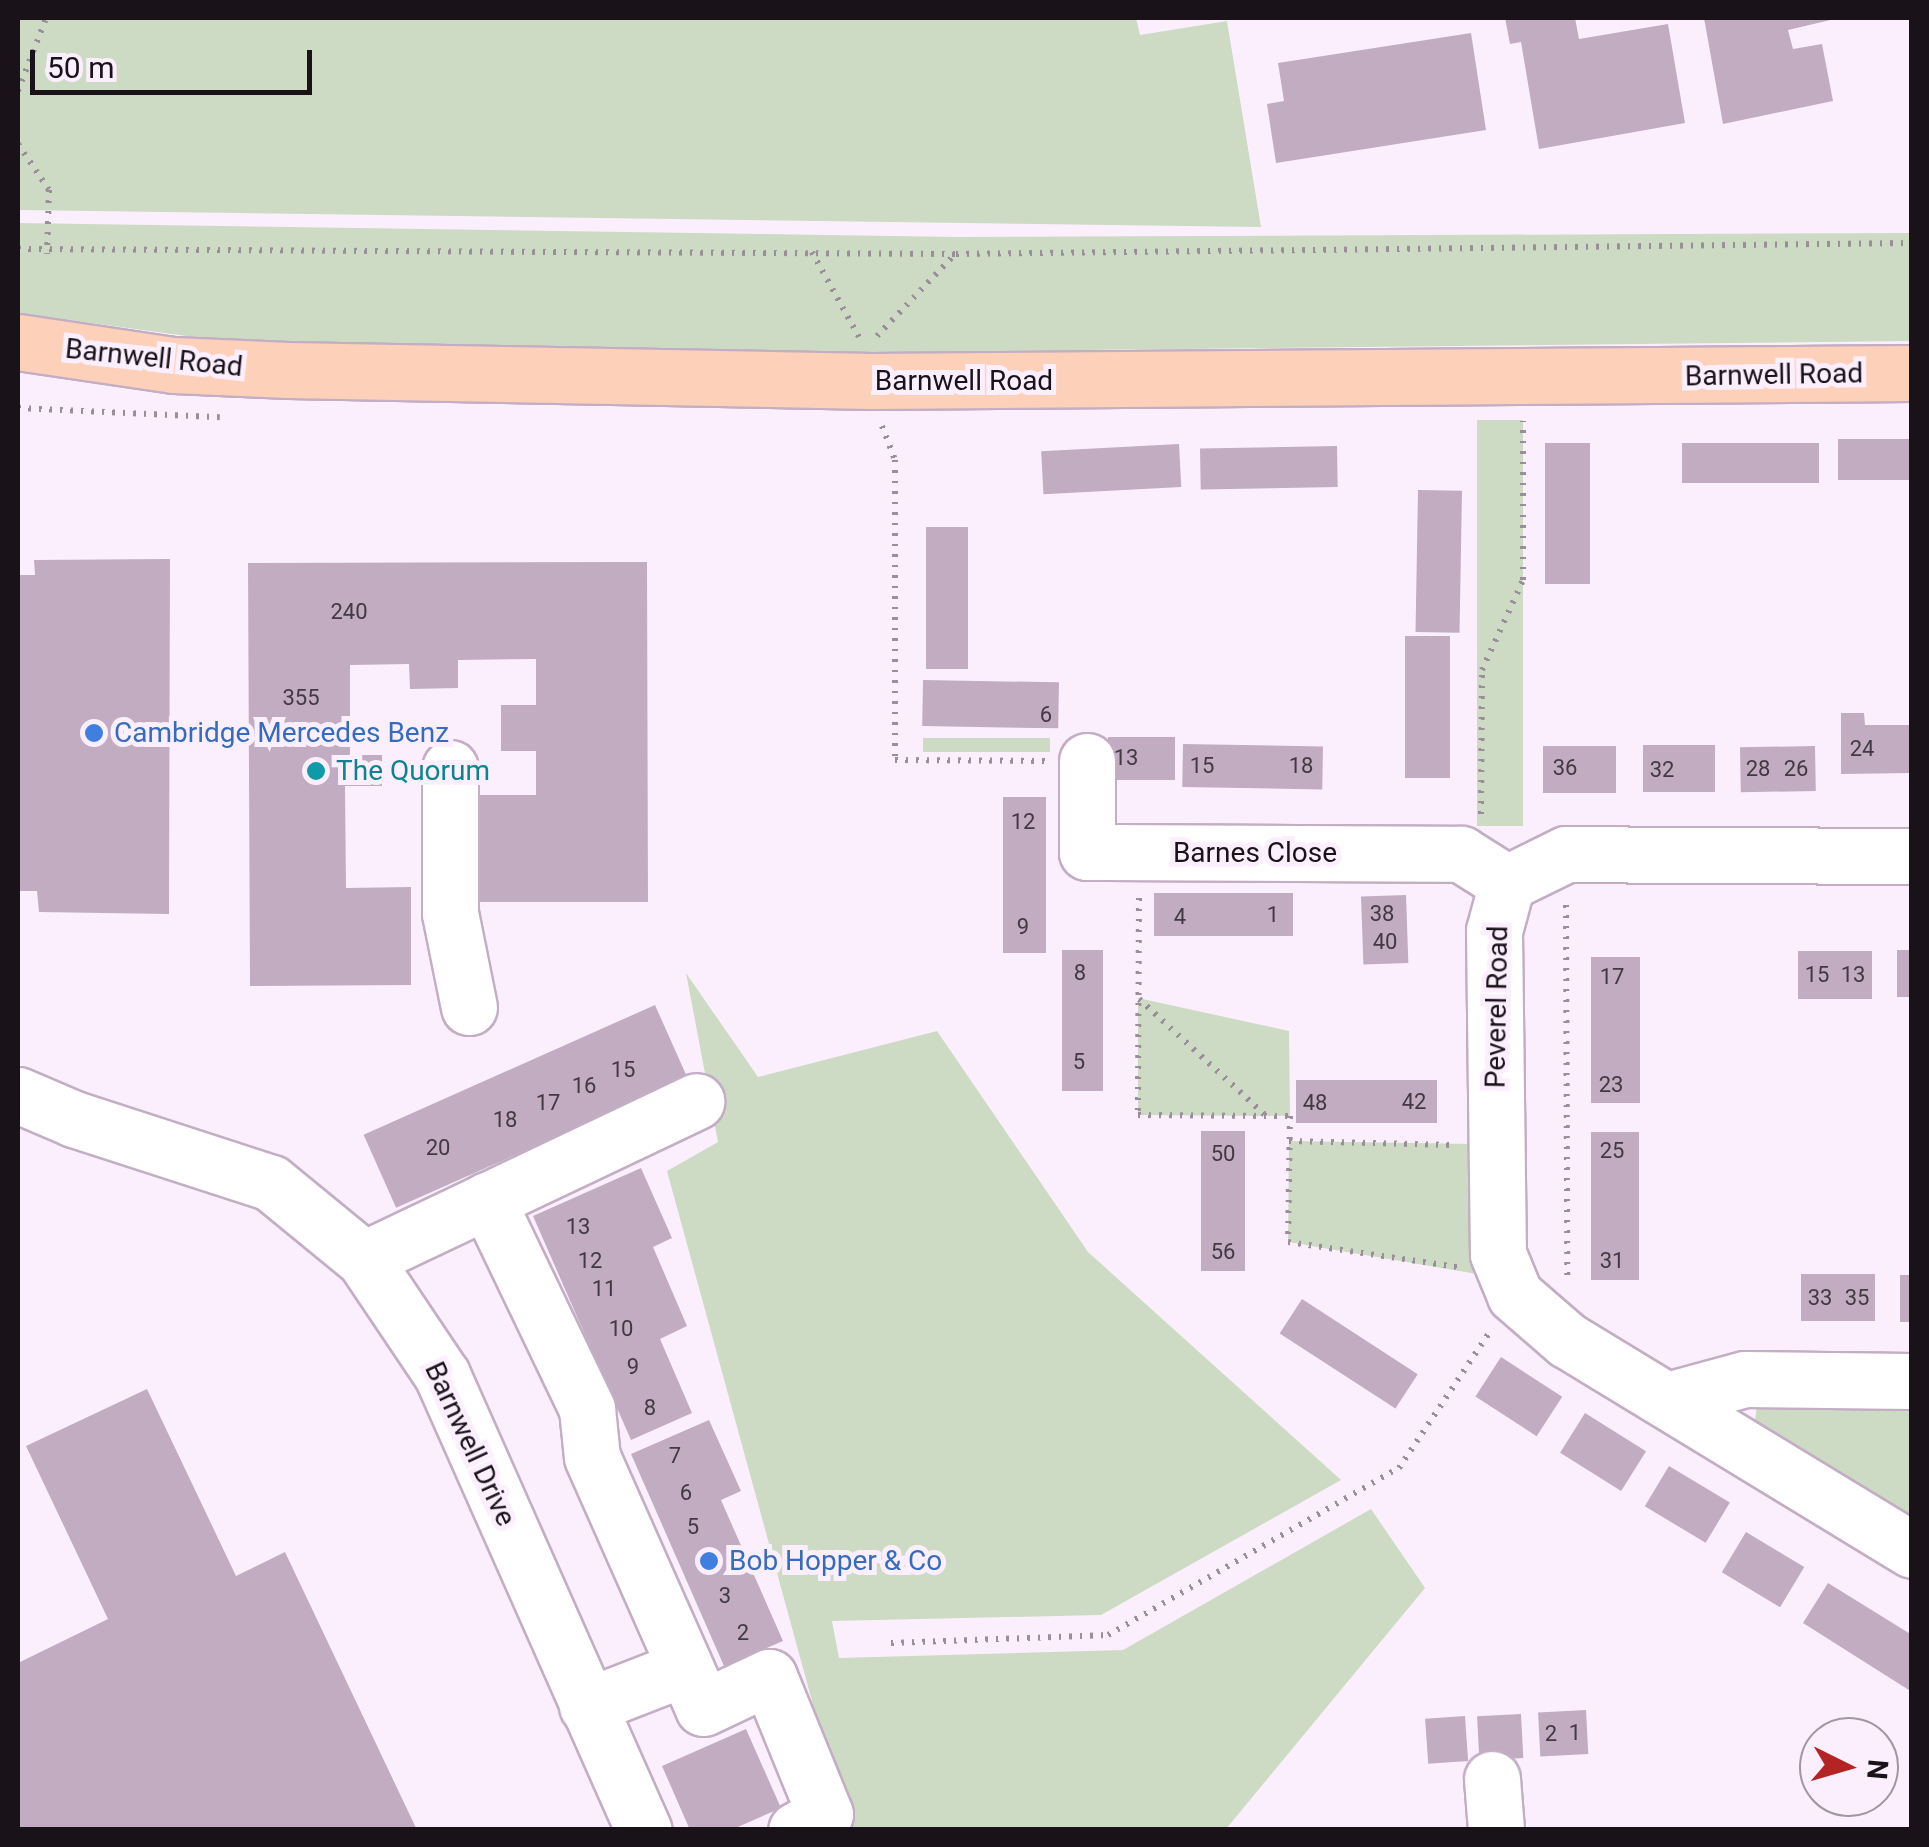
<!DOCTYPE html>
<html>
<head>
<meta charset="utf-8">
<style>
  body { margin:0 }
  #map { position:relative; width:1929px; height:1847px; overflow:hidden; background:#fceffd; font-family:Roboto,sans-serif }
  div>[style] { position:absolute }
  .green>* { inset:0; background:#cddbc4; transform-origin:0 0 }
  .building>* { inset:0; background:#c1acc2; transform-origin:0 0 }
  .path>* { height:6px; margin-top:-3px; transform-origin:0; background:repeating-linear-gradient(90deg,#998e99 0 2.5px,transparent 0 10.5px) }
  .roads { filter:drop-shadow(2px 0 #c3aec4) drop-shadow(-2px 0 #c3aec4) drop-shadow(0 2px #c3aec4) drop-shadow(0 -2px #c3aec4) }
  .minor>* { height:55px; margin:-27.5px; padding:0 27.5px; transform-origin:27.5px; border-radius:27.5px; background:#fff }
  .major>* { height:55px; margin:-27.5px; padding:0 27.5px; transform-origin:27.5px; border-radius:27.5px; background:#fdd0b9 }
  .dots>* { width:28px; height:28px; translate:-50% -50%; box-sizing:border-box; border:5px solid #fceffd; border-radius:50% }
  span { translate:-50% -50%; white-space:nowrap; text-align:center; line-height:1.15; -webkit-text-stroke:10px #fceffd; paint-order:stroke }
  .number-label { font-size:22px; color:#433843 }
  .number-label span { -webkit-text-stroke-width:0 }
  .street-label { font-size:28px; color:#191219 }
  .shop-label { font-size:28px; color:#366cbe }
  .left { translate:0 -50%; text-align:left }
  .culture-label { font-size:28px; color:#0d838f }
  .frame { position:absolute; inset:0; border:20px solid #191219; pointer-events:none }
  .north { position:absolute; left:1799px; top:1717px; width:100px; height:100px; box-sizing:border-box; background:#fceffd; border:2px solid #a197a2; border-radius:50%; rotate:95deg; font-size:28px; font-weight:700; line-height:40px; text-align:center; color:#191219 }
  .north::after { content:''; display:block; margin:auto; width:35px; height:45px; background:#b42425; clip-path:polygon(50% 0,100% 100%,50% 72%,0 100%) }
  .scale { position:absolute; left:30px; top:50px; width:282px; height:45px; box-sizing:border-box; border:5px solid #191219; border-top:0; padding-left:12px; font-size:30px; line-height:35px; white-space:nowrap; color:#191219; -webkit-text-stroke:8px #fceffd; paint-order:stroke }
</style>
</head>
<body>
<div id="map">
  <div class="green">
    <i style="clip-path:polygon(18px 18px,1136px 18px,1140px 35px,1227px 21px,1261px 227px,18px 210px)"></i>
    <i style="clip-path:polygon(18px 223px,957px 237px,1912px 233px,1911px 341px,631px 355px,409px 351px,194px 337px,18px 313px)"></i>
    <i style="left:1477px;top:420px;width:46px;height:406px"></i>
    <i style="left:923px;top:738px;width:127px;height:14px"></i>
    <i style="clip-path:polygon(686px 973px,758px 1077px,937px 1031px,1088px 1252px,1341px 1480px,1101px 1615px,832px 1621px,839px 1658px,1123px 1650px,1371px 1509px,1425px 1588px,1226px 1829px,847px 1829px,667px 1171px,718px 1142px)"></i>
    <i style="clip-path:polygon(1138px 998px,1289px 1031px,1290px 1116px,1138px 1115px)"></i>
    <i style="clip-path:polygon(1289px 1141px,1474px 1144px,1483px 1275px,1288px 1242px)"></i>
    <i style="clip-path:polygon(1911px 1395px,1911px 1525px,1754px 1427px,1758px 1399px)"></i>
  </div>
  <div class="building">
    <i style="clip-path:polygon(1505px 18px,1575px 18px,1579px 39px,1668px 24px,1685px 123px,1539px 149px,1521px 42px,1510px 44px)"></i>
    <i style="clip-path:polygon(1704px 18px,1839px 18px,1788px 30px,1793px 49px,1822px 44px,1833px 101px,1723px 124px)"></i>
    <i style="clip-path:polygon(1471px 33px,1486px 130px,1276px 163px,1267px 104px,1284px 101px,1278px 63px)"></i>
    <i style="left:1912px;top:439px;width:41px;height:74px;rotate:90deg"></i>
    <i style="left:1545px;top:443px;width:45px;height:141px"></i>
    <i style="left:1819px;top:443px;width:40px;height:137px;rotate:90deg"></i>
    <i style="left:1179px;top:444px;width:43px;height:138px;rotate:87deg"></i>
    <i style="left:1337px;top:446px;width:41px;height:137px;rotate:89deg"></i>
    <i style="left:1418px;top:490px;width:44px;height:142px;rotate:1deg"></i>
    <i style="left:926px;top:527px;width:42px;height:142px"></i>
    <i style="clip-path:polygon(170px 559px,169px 914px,39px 912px,37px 891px,18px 891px,18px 575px,35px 575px,34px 560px)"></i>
    <i style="clip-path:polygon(647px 562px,648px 902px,457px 902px,457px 795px,536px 795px,536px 751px,501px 751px,501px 705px,536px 705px,536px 659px,458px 660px,458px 688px,410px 689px,409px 664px,350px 665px,350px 755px,382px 755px,382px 786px,345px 786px,346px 888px,411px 887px,411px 985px,250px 986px,248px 563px)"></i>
    <i style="left:1405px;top:636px;width:45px;height:142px"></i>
    <i style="left:923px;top:680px;width:136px;height:46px;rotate:1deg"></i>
    <i style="clip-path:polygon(1841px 713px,1864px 713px,1865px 725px,1912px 725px,1912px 773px,1841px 774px)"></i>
    <i style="left:1108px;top:737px;width:67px;height:43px"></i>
    <i style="left:1183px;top:744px;width:140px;height:43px;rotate:1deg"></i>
    <i style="left:1643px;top:745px;width:72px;height:47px"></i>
    <i style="left:1543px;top:746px;width:73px;height:47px"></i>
    <i style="left:1815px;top:746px;width:45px;height:75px;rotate:89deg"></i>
    <i style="left:1003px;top:797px;width:43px;height:156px"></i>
    <i style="left:1293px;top:893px;width:43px;height:139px;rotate:90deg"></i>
    <i style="left:1406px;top:895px;width:68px;height:45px;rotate:88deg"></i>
    <i style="left:1062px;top:950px;width:41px;height:141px"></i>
    <i style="left:1912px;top:950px;width:47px;height:15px;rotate:90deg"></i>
    <i style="left:1798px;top:951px;width:74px;height:48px"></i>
    <i style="left:1591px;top:957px;width:49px;height:146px"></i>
    <i style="left:655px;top:1005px;width:80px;height:319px;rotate:66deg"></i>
    <i style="left:1437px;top:1080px;width:43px;height:141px;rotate:90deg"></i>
    <i style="left:1201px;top:1131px;width:44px;height:140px"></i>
    <i style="left:1639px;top:1132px;width:148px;height:48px;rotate:90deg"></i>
    <i style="clip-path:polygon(641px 1168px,672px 1238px,653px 1247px,687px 1326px,660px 1339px,692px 1413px,631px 1440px,533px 1216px)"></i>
    <i style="left:1801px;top:1274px;width:74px;height:47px"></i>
    <i style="left:1900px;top:1275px;width:12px;height:47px"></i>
    <i style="left:1302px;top:1299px;width:138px;height:41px;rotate:33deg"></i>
    <i style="left:1501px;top:1357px;width:73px;height:47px;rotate:33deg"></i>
    <i style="clip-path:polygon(147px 1389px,236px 1576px,285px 1552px,417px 1830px,18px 1830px,18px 1663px,108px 1619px,26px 1446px)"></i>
    <i style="left:1585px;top:1413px;width:72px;height:47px;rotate:32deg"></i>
    <i style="clip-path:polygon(709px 1420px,741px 1491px,721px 1500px,783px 1641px,724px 1666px,631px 1454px)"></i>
    <i style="left:1669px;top:1466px;width:71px;height:47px;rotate:31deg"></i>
    <i style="left:1746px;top:1532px;width:68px;height:47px;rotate:31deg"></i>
    <i style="clip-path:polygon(1828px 1583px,1912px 1635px,1912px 1692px,1803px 1623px)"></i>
    <i style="left:1586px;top:1710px;width:44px;height:48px;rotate:87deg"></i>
    <i style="left:1521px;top:1714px;width:44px;height:44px;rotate:87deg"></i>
    <i style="left:1465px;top:1716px;width:45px;height:40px;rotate:86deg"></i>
    <i style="clip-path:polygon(746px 1729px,781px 1808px,731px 1830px,690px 1830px,662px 1766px)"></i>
  </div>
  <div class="path">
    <i style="left:18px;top:91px;width:78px;rotate:-69deg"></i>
    <i style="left:18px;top:144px;width:55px;rotate:56deg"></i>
    <i style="left:49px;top:190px;width:64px;rotate:91.8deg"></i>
    <i style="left:18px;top:249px;width:938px;rotate:0.31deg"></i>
    <i style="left:956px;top:254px;width:956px;rotate:-0.66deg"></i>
    <i style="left:812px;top:252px;width:97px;rotate:61.1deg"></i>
    <i style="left:877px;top:336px;width:113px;rotate:-46.4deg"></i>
    <i style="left:18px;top:408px;width:202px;rotate:2.6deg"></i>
    <i style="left:882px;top:426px;width:36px;rotate:69deg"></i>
    <i style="left:895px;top:460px;width:300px;rotate:90deg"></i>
    <i style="left:895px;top:760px;width:150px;rotate:0.4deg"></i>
    <i style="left:1481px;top:814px;width:144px;rotate:-89.6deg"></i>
    <i style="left:1482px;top:670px;width:99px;rotate:-65.5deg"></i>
    <i style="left:1523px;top:580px;width:159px;rotate:-90deg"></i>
    <i style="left:1139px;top:898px;width:217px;rotate:90.3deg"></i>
    <i style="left:1138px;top:1115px;width:152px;rotate:0.4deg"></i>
    <i style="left:1290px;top:1116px;width:126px;rotate:90.9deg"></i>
    <i style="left:1288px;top:1242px;width:172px;rotate:8.4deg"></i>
    <i style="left:1566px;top:905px;width:373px;rotate:89.8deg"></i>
    <i style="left:1139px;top:999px;width:171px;rotate:42.6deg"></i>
    <i style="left:1289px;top:1141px;width:164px;rotate:1.4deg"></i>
    <i style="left:891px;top:1643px;width:217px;rotate:-2.1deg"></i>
    <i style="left:1108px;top:1635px;width:336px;rotate:-29.9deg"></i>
    <i style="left:1399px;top:1468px;width:162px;rotate:-56.3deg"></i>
  </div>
  <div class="roads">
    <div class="minor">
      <i style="left:1087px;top:761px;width:91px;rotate:90deg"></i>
      <i style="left:1087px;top:852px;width:374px;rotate:0.3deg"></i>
      <i style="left:1461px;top:854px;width:54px;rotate:32.2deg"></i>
      <i style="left:450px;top:768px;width:145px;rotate:90deg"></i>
      <i style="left:450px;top:913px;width:96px;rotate:78.6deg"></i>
      <i style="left:1912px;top:856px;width:346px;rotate:-179.7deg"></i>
      <i style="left:1566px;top:854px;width:66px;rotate:153.8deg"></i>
      <i style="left:1507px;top:883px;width:50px;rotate:105.2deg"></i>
      <i style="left:1494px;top:931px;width:323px;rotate:89.3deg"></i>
      <i style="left:1498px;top:1254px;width:44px;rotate:67.5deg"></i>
      <i style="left:1515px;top:1295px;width:69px;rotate:40.9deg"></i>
      <i style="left:1567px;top:1340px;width:404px;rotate:31.3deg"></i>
      <i style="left:18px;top:1095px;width:61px;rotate:23.2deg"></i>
      <i style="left:74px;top:1119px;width:207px;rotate:18deg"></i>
      <i style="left:271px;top:1183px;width:120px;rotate:39.3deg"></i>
      <i style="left:364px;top:1259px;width:140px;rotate:56.1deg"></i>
      <i style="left:442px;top:1375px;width:498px;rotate:66.1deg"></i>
      <i style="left:487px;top:1200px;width:232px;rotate:64.4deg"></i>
      <i style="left:587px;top:1409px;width:48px;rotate:84.1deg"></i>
      <i style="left:592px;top:1457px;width:274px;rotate:66.1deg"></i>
      <i style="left:703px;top:1708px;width:73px;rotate:-25.2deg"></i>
      <i style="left:769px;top:1677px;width:148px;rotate:67.8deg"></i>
      <i style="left:825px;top:1814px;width:33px;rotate:151deg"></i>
      <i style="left:364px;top:1259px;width:368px;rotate:-25.4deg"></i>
      <i style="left:1667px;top:1400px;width:81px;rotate:-15.1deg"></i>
      <i style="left:1745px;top:1379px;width:167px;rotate:0.7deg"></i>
      <i style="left:587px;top:1706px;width:105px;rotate:-21.2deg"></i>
      <i style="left:1492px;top:1779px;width:51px;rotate:85.5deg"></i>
    </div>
    <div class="major">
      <i style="left:18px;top:342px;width:158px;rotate:8.4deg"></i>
      <i style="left:174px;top:365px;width:114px;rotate:2.5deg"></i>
      <i style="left:288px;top:370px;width:584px;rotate:1.08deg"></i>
      <i style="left:872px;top:381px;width:1040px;rotate:-0.44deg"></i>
    </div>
  </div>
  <div class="dots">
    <i style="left:94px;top:733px;background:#3f7fe0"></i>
    <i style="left:316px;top:771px;background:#0f9aa8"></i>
    <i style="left:709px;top:1561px;background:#3f7fe0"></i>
  </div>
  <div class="number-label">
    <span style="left:349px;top:612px">240</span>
    <span style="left:301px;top:698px">355</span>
    <span style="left:1046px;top:715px">6</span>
    <span style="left:1862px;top:749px">24</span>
    <span style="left:1126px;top:758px">13</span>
    <span style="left:1202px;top:766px">15</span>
    <span style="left:1301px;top:766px">18</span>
    <span style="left:1565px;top:768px">36</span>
    <span style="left:1758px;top:769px">28</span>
    <span style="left:1796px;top:769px">26</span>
    <span style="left:1662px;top:770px">32</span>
    <span style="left:1023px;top:822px">12</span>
    <span style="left:1382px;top:914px">38</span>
    <span style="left:1273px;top:915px">1</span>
    <span style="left:1180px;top:917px">4</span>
    <span style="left:1023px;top:927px">9</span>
    <span style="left:1385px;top:942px">40</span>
    <span style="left:1080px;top:973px">8</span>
    <span style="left:1817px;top:975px">15</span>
    <span style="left:1853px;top:975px">13</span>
    <span style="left:1612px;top:977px">17</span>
    <span style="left:1079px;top:1062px">5</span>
    <span style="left:623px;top:1070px">15</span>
    <span style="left:1611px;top:1085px">23</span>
    <span style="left:584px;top:1086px">16</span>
    <span style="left:1414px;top:1102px">42</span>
    <span style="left:548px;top:1103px">17</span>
    <span style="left:1315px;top:1103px">48</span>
    <span style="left:505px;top:1120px">18</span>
    <span style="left:438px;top:1148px">20</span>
    <span style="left:1612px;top:1151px">25</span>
    <span style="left:1223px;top:1154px">50</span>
    <span style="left:578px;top:1227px">13</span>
    <span style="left:1223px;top:1252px">56</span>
    <span style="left:590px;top:1261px">12</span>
    <span style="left:1612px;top:1261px">31</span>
    <span style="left:604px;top:1289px">11</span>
    <span style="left:1820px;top:1298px">33</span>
    <span style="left:1857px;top:1298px">35</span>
    <span style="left:621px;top:1329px">10</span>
    <span style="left:633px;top:1367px">9</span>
    <span style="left:650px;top:1408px">8</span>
    <span style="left:675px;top:1456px">7</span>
    <span style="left:686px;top:1493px">6</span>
    <span style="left:693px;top:1527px">5</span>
    <span style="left:725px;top:1596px">3</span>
    <span style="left:743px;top:1633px">2</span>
    <span style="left:1575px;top:1733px">1</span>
    <span style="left:1551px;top:1734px">2</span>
  </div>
  <div class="street-label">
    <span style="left:154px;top:358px;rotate:6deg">Barnwell Road</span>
    <span style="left:1774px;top:375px;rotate:-1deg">Barnwell Road</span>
    <span style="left:964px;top:381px">Barnwell Road</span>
    <span style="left:1255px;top:853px">Barnes Close</span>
    <span style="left:1497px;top:1007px;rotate:-89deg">Peverel Road</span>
    <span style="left:470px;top:1444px;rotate:65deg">Barnwell Drive</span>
  </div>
  <div class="shop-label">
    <span class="left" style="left:114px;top:733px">Cambridge Mercedes Benz</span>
    <span class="left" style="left:729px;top:1561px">Bob Hopper &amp; Co</span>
  </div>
  <div class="culture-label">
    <span class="left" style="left:336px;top:771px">The Quorum</span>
  </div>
  <div class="frame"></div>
  <div class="north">N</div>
  <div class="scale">50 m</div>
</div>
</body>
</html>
